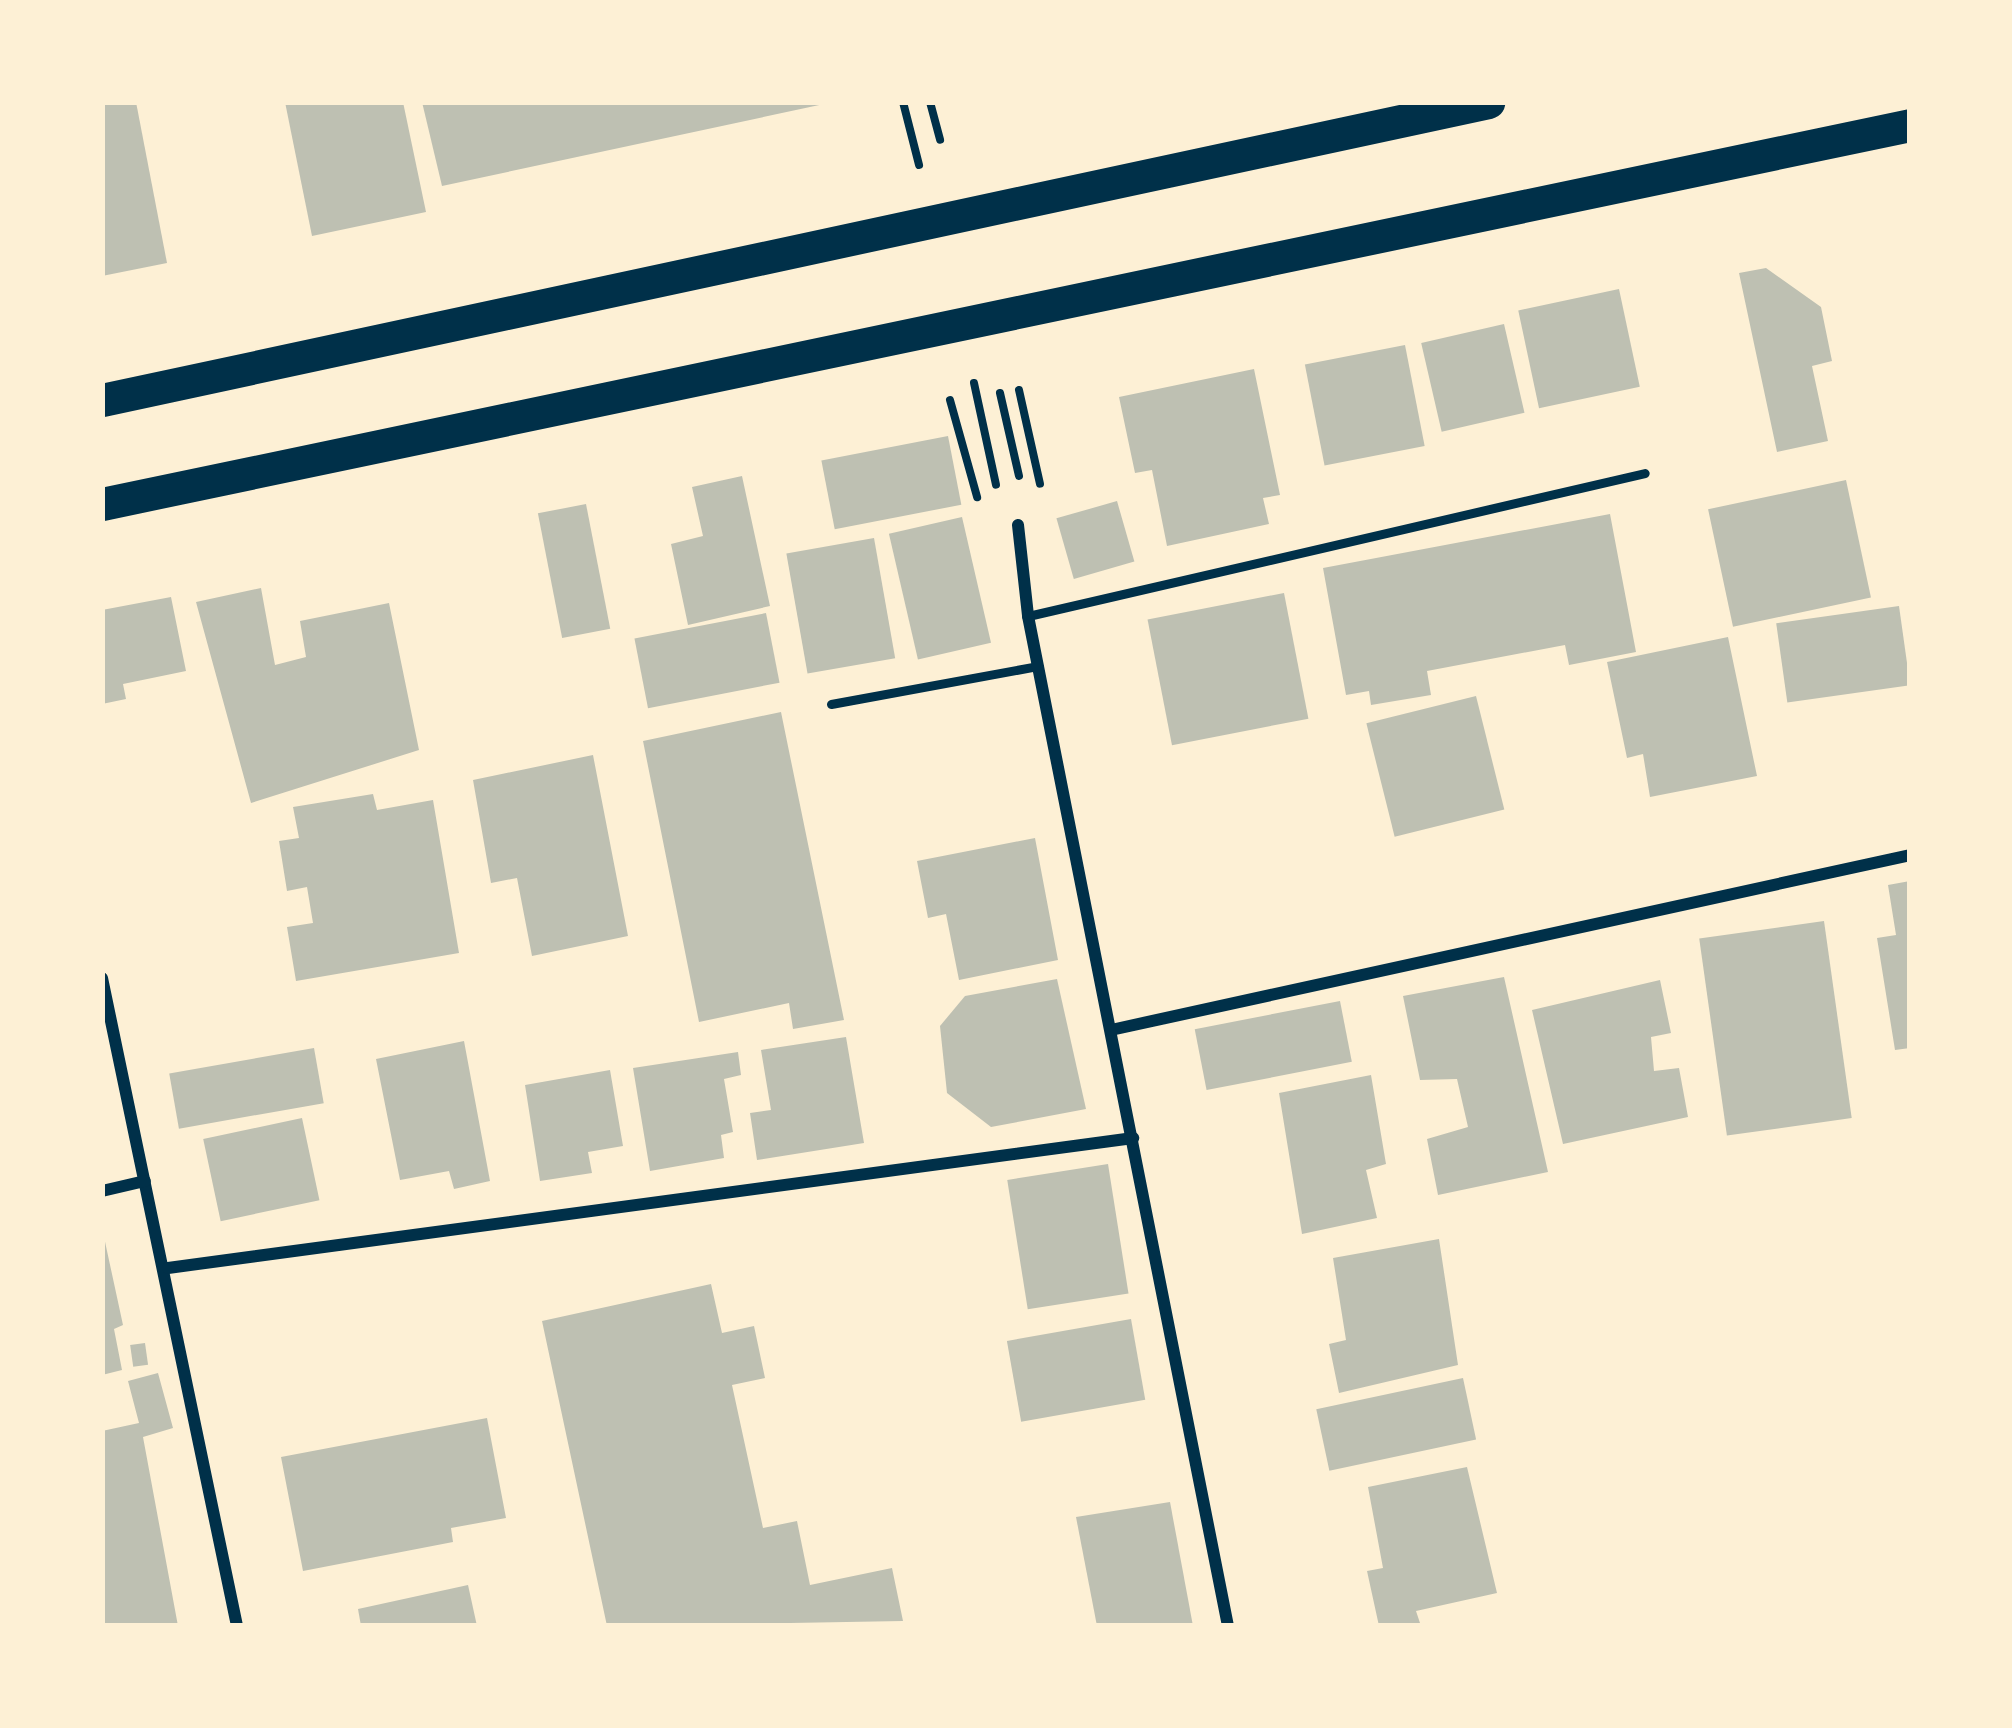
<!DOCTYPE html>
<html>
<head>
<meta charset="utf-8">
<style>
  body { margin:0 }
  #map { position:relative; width:2012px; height:1728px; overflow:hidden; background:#fdf0d5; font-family:Signika,sans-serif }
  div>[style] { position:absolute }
  .building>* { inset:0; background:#bec0b2; transform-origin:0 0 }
  .path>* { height:8px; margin:-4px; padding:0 4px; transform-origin:4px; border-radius:4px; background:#003049 }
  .service>* { height:9px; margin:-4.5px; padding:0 4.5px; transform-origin:4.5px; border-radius:4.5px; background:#003049 }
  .minor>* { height:12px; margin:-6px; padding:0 6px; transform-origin:6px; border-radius:6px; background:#003049 }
  .trunk>* { height:33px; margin:-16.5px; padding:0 16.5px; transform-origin:16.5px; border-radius:16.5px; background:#003049 }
  span { translate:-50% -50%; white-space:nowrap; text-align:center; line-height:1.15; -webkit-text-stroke:9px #fdf0d5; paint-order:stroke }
  .frame { position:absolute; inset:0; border:105px solid #fdf0d5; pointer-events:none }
</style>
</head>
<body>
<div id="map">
  <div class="building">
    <i style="clip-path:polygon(102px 102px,136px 102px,167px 263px,102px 276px)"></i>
    <i style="clip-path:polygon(285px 102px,403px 102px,426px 212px,312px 236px)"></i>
    <i style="clip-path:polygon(422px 102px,824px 102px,824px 104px,442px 186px)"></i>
    <i style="clip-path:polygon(1766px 268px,1821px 307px,1832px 361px,1812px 366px,1828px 441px,1777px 452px,1739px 273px)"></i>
    <i style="left:1619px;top:289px;width:100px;height:103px;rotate:78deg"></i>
    <i style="left:1504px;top:324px;width:91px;height:85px;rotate:77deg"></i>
    <i style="left:1405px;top:345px;width:103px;height:102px;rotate:79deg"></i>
    <i style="clip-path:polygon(1254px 369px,1280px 495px,1263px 498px,1269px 524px,1167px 546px,1152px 470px,1135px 473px,1119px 397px)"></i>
    <i style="left:948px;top:436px;width:70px;height:129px;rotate:79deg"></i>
    <i style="clip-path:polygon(742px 476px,770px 606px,688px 625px,671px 544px,703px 536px,692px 487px)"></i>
    <i style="left:1846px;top:480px;width:120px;height:141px;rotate:78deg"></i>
    <i style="left:1117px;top:501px;width:63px;height:63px;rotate:74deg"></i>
    <i style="left:586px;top:504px;width:127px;height:49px;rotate:79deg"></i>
    <i style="clip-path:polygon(1610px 514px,1636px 652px,1569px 665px,1565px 645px,1427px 671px,1431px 695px,1371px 705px,1369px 691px,1346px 695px,1323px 568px)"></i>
    <i style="left:962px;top:517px;width:129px;height:75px;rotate:77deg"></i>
    <i style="left:874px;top:538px;width:122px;height:89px;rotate:80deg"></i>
    <i style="clip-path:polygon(261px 588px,275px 665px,306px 657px,300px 621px,389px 603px,419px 750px,251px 803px,196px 602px)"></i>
    <i style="left:1284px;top:593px;width:128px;height:139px;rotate:79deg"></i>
    <i style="clip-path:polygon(171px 597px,186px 671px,123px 684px,126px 699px,102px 704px,102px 610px)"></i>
    <i style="left:1899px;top:606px;width:80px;height:124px;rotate:82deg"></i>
    <i style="left:766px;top:613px;width:71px;height:134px;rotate:79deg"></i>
    <i style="clip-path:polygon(1728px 637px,1757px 776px,1650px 797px,1643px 754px,1627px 758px,1607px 662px)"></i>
    <i style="left:1476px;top:696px;width:117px;height:113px;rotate:76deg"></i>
    <i style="clip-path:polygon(781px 712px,844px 1020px,793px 1029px,789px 1003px,699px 1022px,643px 741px)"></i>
    <i style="clip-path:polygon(593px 755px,628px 936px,532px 956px,517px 878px,491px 883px,473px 780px)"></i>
    <i style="clip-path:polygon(373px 794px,377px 810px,433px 800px,459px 953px,296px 981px,287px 927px,313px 923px,307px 887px,287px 891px,279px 841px,299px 838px,293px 807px)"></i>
    <i style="clip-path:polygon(1035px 838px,1058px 960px,959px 980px,946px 914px,928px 918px,917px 861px)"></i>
    <i style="clip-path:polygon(1910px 881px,1910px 1048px,1895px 1050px,1877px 938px,1896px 935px,1888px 885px)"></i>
    <i style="left:1824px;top:921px;width:199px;height:126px;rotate:82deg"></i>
    <i style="clip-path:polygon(1504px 977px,1548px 1172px,1438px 1195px,1427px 1139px,1468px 1127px,1457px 1079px,1420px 1080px,1403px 996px)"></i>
    <i style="clip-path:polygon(1057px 979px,1086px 1109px,991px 1127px,947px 1093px,940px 1026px,965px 996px)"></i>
    <i style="clip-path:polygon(1660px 980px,1671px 1033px,1651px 1037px,1654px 1071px,1679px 1068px,1688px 1117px,1563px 1144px,1532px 1010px)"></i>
    <i style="left:1340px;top:1001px;width:62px;height:148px;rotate:79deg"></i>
    <i style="clip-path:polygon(846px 1037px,864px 1143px,757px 1160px,750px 1113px,771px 1110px,761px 1050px)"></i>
    <i style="clip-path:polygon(464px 1041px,490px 1181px,454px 1189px,449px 1171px,400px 1180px,376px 1059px)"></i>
    <i style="left:314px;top:1048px;width:56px;height:147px;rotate:80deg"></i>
    <i style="clip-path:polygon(738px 1052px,741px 1075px,724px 1079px,733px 1132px,721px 1135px,724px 1158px,650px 1171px,633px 1068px)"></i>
    <i style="clip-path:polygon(610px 1070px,623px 1146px,588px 1152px,592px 1173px,540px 1181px,525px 1085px)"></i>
    <i style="clip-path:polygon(1371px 1075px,1386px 1164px,1366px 1170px,1377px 1218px,1302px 1234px,1279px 1093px)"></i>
    <i style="left:302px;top:1118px;width:84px;height:101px;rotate:78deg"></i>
    <i style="left:1108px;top:1164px;width:131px;height:102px;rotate:81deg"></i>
    <i style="clip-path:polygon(104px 1237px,123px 1325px,114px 1329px,122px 1370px,102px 1375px)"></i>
    <i style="clip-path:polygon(1439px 1239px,1458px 1365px,1339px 1393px,1329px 1344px,1346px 1340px,1333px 1258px)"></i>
    <i style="clip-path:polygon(711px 1284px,722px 1333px,754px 1326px,765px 1378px,732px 1385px,763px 1528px,797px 1521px,810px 1585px,892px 1568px,903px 1621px,607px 1626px,542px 1321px)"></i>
    <i style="left:1131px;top:1319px;width:82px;height:126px;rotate:80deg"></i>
    <i style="left:145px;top:1343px;width:22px;height:15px;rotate:82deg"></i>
    <i style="clip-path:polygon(158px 1373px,173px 1428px,143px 1437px,178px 1626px,102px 1626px,102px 1431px,139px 1423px,128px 1381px)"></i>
    <i style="left:1463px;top:1378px;width:63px;height:150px;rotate:78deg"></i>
    <i style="clip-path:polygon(487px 1418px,506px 1518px,451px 1528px,453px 1542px,303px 1571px,281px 1457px)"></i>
    <i style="clip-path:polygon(1467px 1467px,1497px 1593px,1416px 1611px,1421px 1626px,1379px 1626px,1367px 1571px,1383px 1568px,1368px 1487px)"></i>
    <i style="clip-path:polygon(1170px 1502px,1193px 1626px,1097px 1626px,1076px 1517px)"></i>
    <i style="clip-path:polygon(468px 1585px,477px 1626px,361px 1626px,358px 1609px)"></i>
  </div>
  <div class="path">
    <i style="left:903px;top:102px;width:65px;rotate:75.7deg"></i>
    <i style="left:930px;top:102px;width:39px;rotate:75deg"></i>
    <i style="left:974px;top:383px;width:104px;rotate:77.8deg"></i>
    <i style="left:1019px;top:390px;width:96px;rotate:77.4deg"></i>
    <i style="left:1000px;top:393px;width:85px;rotate:77.1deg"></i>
    <i style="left:950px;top:400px;width:101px;rotate:74.4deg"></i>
  </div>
  <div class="service">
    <i style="left:1028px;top:616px;width:633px;rotate:-13.05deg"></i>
    <i style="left:831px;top:704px;width:211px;rotate:-10.4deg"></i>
  </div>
  <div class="minor">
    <i style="left:1018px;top:525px;width:92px;rotate:83.7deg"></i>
    <i style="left:1028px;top:616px;width:1030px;rotate:78.8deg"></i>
    <i style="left:102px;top:978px;width:662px;rotate:78.23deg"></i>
    <i style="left:1111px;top:1030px;width:818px;rotate:-12.35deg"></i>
    <i style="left:102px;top:1191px;width:44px;rotate:-13.1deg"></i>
    <i style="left:168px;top:1268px;width:974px;rotate:-7.67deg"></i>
  </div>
  <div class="trunk">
    <i style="left:102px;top:400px;width:1418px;rotate:-12.13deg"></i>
    <i style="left:102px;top:504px;width:1847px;rotate:-11.84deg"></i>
  </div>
  <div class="frame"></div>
</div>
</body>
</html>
